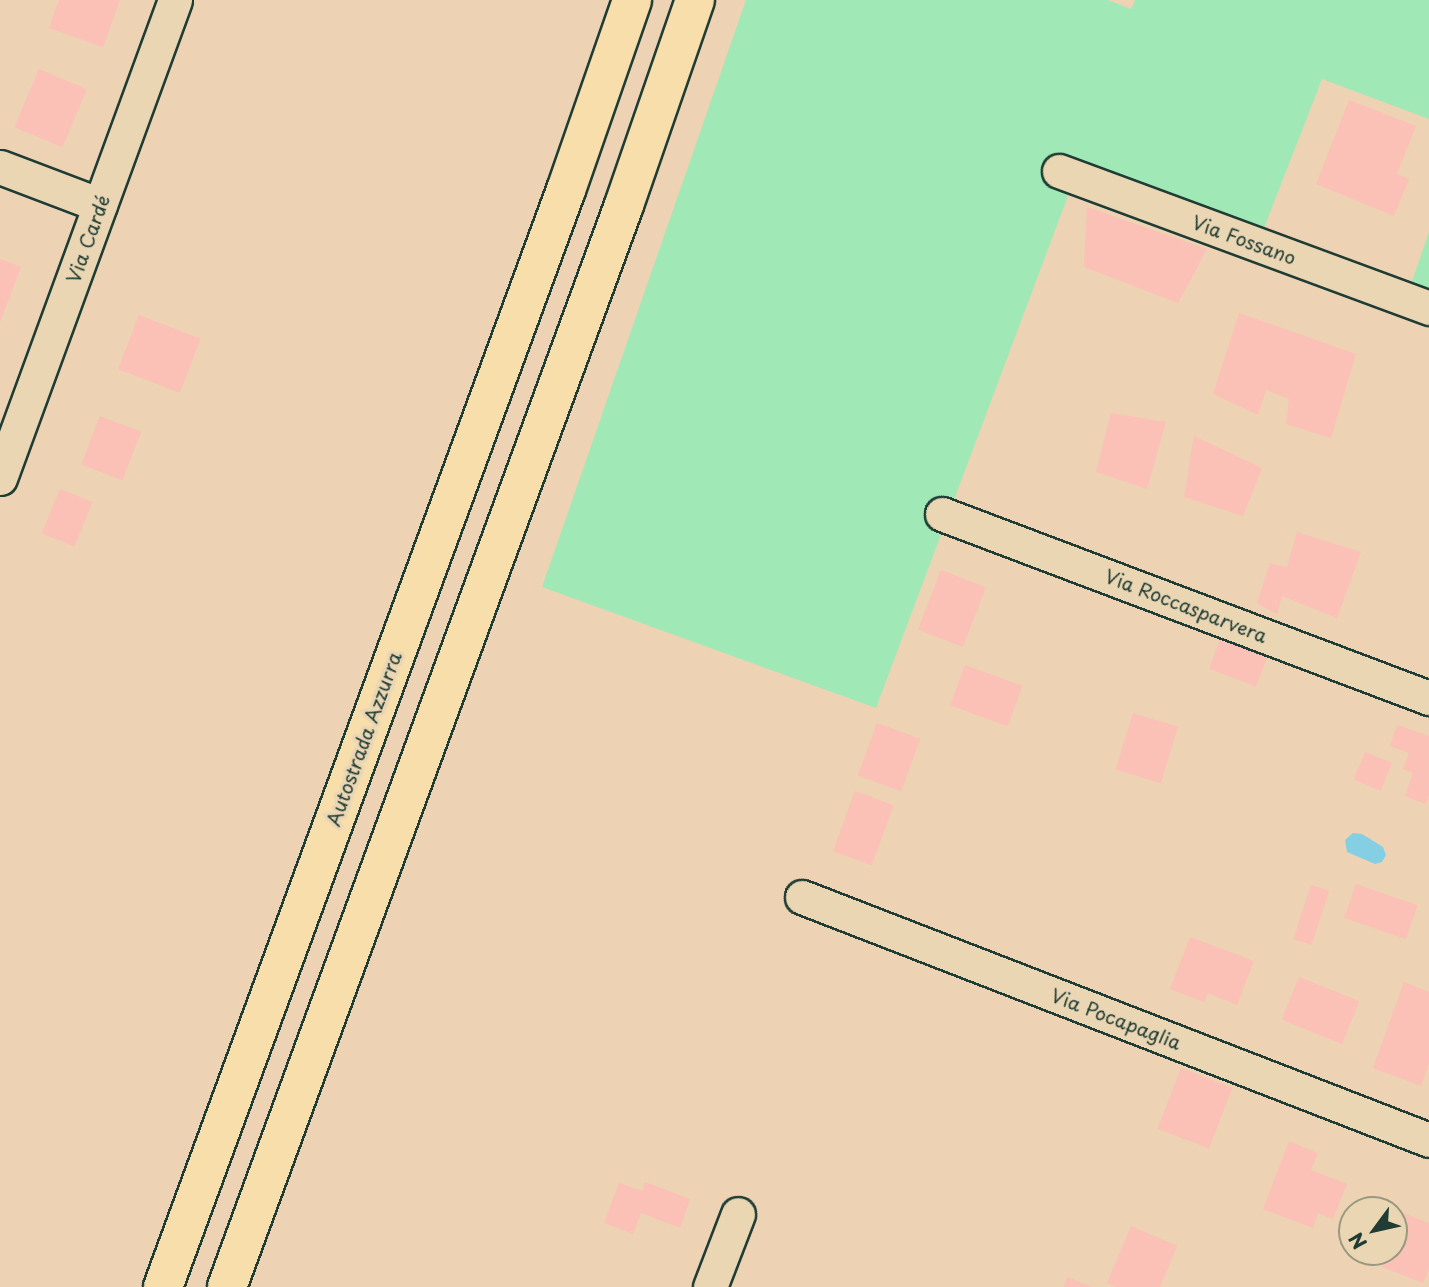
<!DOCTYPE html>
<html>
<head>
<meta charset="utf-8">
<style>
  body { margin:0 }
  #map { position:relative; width:1429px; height:1287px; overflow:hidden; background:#eed2b4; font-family:"Playpen Sans",sans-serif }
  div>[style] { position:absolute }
  .green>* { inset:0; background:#a0e8b6 }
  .water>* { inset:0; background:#84cfe4 }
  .building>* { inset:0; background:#fbc0b6; transform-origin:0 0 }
  .roads { filter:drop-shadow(2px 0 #1f3d34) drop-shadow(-2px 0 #1f3d34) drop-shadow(0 2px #1f3d34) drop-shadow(0 -2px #1f3d34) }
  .minor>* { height:33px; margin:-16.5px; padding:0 16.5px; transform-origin:16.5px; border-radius:16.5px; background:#ebd6b4 }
  .motorway>* { height:38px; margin:-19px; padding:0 19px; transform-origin:19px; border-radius:19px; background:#f8deab }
  span { translate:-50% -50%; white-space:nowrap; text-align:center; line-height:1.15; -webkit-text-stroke:7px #ebd6b4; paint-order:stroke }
  .street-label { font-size:19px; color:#1f3d34 }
  .north { position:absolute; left:1338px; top:1196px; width:70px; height:70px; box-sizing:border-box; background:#ebd6b4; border:2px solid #999981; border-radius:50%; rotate:237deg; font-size:19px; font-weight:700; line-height:28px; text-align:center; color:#1f3d34 }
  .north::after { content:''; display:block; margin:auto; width:24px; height:32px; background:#1f3d34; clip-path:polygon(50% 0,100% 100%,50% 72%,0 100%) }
</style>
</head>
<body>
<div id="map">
  <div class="green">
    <i style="clip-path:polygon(746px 0,1108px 0,1131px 9px,1135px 0,1429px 0,1429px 119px,1322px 79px,1262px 233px,1078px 169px,876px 708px,542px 587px)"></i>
    <i style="clip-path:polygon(1429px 232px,1429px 294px,1410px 287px)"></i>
  </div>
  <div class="water">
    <i style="clip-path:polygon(1353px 833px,1362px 834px,1383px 847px,1386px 855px,1382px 862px,1375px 864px,1347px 852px,1345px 840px)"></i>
  </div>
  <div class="building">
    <i style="clip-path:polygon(59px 0,120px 0,103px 47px,49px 28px)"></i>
    <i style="left:39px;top:69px;width:52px;height:63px;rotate:23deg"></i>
    <i style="clip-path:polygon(1349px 100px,1416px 126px,1397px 174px,1409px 179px,1394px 216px,1316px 184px)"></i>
    <i style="clip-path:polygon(1087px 207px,1207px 249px,1178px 303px,1084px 267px)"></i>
    <i style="clip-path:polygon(0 259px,21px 267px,0 322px)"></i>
    <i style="clip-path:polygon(1239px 313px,1356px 354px,1331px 438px,1286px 424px,1289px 399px,1266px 390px,1258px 415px,1213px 394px)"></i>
    <i style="left:139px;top:315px;width:66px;height:58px;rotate:21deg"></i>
    <i style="clip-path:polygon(1111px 413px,1166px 422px,1147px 489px,1096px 472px)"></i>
    <i style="left:100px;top:416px;width:44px;height:52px;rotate:21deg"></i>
    <i style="clip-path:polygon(1194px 436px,1262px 468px,1243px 516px,1184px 497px)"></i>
    <i style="left:60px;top:489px;width:35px;height:48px;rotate:22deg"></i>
    <i style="clip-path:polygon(1297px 532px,1361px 552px,1337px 618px,1282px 596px,1277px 614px,1257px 603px,1270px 563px,1287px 567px)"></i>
    <i style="left:941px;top:570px;width:48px;height:64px;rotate:21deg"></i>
    <i style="left:1222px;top:635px;width:50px;height:36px;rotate:21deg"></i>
    <i style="left:965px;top:665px;width:61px;height:43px;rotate:20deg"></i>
    <i style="left:1133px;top:713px;width:47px;height:59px;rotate:17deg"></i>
    <i style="left:877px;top:723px;width:46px;height:56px;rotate:20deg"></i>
    <i style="clip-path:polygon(1397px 725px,1429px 736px,1429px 795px,1426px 804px,1405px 796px,1413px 773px,1403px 769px,1409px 753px,1390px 746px)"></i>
    <i style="left:1365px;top:752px;width:29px;height:30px;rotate:22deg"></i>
    <i style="left:855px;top:791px;width:41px;height:64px;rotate:20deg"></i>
    <i style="left:1356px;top:884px;width:65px;height:36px;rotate:19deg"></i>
    <i style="left:1311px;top:885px;width:19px;height:57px;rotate:18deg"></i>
    <i style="clip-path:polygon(1190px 937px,1254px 961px,1237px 1005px,1208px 993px,1204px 1002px,1170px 989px)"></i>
    <i style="left:1299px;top:977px;width:65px;height:46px;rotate:22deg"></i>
    <i style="clip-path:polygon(1404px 982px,1429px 992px,1429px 1063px,1421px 1086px,1373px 1068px)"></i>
    <i style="left:1181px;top:1068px;width:55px;height:65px;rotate:21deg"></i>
    <i style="clip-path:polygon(1289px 1141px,1318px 1153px,1311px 1170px,1347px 1184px,1333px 1219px,1318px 1213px,1313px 1228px,1263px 1209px)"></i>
    <i style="clip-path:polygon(645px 1182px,690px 1199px,680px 1228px,641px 1213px,633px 1234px,604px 1223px,619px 1183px,642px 1191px)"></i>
    <i style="clip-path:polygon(1403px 1213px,1429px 1223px,1429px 1268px,1423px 1283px,1382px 1267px,1388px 1252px,1394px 1252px,1394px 1236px)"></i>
    <i style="clip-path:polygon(1131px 1226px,1177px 1246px,1160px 1287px,1116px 1287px,1107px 1283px)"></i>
    <i style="clip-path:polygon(1067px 1277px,1092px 1287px,1064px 1287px)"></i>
  </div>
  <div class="roads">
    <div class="minor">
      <i style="left:0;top:167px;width:107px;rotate:20.8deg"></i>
      <i style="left:1059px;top:171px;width:395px;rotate:20.3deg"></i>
      <i style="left:0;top:478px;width:509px;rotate:-69.89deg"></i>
      <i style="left:942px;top:514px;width:521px;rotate:20.7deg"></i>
      <i style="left:802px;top:897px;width:672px;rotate:21.18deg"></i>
      <i style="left:710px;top:1287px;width:78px;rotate:-69deg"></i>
    </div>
    <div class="motorway">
      <i style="left:163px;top:1287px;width:1169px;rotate:-69.83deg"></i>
      <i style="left:566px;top:190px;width:201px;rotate:-70.8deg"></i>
      <i style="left:227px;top:1287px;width:1153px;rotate:-69.85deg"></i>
      <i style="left:624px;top:205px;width:217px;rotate:-70.9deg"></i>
    </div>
  </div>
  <div class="street-label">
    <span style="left:88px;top:239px;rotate:-70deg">Via Cardé</span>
    <span style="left:1244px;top:240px;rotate:20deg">Via Fossano</span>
    <span style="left:1186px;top:606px;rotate:21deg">Via Roccasparvera</span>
    <span style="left:364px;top:739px;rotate:-70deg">Autostrada Azzurra</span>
    <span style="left:1116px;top:1019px;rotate:21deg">Via Pocapaglia</span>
  </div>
  <div class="north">N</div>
</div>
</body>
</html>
